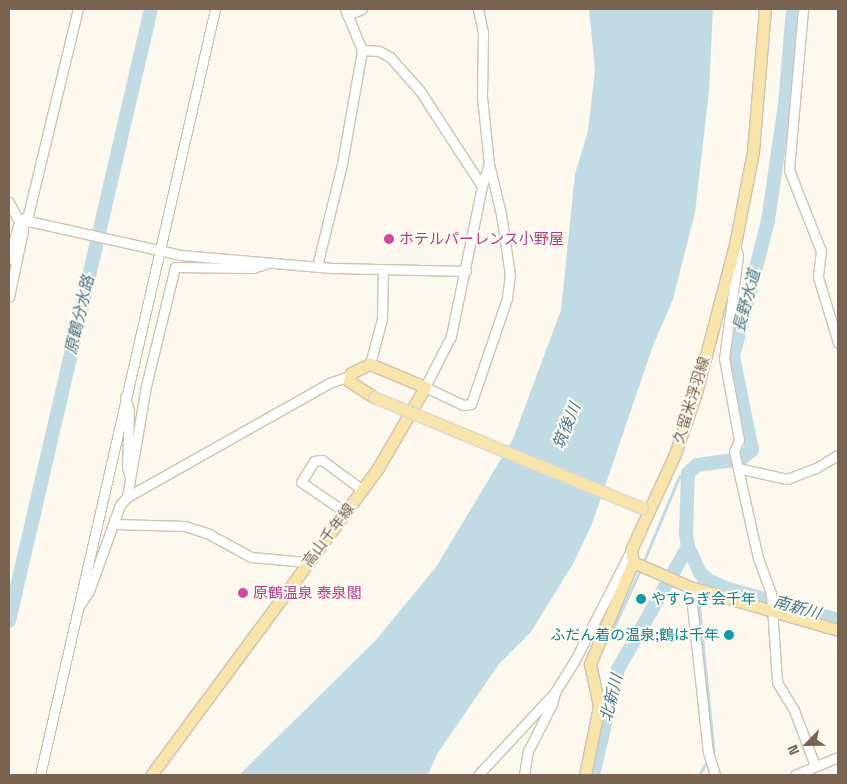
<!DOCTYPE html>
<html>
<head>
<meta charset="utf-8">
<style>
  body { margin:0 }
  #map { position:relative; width:847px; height:784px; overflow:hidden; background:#fcf8ed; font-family:"Space Grotesk","Noto Sans JP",sans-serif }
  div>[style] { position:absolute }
  .water>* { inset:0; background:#c1dbe5 }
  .stream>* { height:2.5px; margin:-1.25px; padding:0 1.25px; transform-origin:1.25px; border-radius:1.25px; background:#c1dbe5 }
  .river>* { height:14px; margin:-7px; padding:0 7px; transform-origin:7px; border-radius:7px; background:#c1dbe5 }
  .roads { filter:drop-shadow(1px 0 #cec2b2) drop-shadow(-1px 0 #cec2b2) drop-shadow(0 1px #cec2b2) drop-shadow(0 -1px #cec2b2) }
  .minor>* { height:9px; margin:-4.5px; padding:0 4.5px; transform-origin:4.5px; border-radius:4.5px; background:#fff }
  .major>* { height:11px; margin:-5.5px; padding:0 5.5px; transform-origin:5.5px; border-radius:5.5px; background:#f6e4aa }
  .bridges { filter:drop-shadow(1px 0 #dcd6d2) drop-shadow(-1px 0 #dcd6d2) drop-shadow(0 1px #dcd6d2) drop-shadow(0 -1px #dcd6d2) }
  .major-bridge>* { height:11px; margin:-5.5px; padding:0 5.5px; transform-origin:5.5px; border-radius:5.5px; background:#f6e4aa }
  .dots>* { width:14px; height:14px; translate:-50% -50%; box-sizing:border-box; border:2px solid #fefcf3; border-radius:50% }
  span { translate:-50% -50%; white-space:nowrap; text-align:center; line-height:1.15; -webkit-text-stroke:4px #fefcf3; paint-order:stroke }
  .hotel-label { font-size:15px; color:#b23c85 }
  .left { translate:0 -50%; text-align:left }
  .street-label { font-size:15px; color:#776350 }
  .culture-label { font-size:15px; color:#0d838f }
  .right { translate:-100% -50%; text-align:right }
  .water-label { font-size:16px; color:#4a7589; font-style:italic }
  .frame { position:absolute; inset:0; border:10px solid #776350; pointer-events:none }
  .north { position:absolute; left:782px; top:719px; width:50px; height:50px; -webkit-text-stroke:4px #fefcf3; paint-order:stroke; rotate:247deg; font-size:14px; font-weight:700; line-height:20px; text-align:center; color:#776350 }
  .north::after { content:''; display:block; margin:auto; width:18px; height:22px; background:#776350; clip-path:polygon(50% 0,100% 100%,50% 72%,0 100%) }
</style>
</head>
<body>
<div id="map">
  <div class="water">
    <i style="clip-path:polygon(589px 9px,713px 9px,709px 91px,695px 213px,673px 299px,653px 346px,592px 524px,574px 562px,531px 632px,499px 664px,437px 754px,428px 775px,239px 775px,376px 640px,436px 567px,513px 439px,561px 310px,575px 174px,588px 131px,595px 70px)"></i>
  </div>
  <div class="stream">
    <i style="left:643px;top:563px;width:93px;rotate:-67.3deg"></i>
    <i style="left:679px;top:477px;width:10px;rotate:-24deg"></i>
    <i style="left:698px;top:585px;width:12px;rotate:-81deg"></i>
    <i style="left:698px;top:593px;width:158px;rotate:84.2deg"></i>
    <i style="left:714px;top:750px;width:5px;rotate:127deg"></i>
    <i style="left:607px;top:642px;width:81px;rotate:-65.3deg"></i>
    <i style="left:699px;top:775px;width:16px;rotate:-60deg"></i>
  </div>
  <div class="river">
    <i style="left:793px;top:9px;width:95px;rotate:94.8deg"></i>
    <i style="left:785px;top:104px;width:118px;rotate:98.3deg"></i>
    <i style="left:768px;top:221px;width:139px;rotate:104.5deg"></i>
    <i style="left:733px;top:356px;width:96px;rotate:78.6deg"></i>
    <i style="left:752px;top:450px;width:14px;rotate:141deg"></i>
    <i style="left:741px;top:459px;width:44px;rotate:172.2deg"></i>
    <i style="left:697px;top:465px;width:12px;rotate:138deg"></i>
    <i style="left:688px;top:473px;width:60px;rotate:91.9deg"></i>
    <i style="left:686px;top:533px;width:14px;rotate:82deg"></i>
    <i style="left:688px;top:547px;width:29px;rotate:65deg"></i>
    <i style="left:700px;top:573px;width:11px;rotate:41deg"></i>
    <i style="left:708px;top:580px;width:19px;rotate:25deg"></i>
    <i style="left:725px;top:588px;width:117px;rotate:15.8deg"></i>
    <i style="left:9px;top:621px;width:628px;rotate:-76.94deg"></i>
    <i style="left:593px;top:775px;width:109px;rotate:-76.7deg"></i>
    <i style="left:618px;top:669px;width:141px;rotate:-60.2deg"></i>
  </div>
  <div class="roads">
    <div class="minor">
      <i style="left:478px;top:9px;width:24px;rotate:78deg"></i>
      <i style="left:483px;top:32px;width:65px;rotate:90.9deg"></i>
      <i style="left:482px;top:97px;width:67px;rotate:84deg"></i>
      <i style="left:489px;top:164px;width:23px;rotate:108deg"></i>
      <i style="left:482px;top:186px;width:153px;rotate:101.7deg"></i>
      <i style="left:451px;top:336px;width:57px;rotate:117deg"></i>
      <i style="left:425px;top:387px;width:42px;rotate:25.3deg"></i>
      <i style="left:463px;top:405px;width:8px;rotate:-7deg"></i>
      <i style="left:471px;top:404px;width:112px;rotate:-71.2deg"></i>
      <i style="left:507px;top:298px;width:23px;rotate:-83deg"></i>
      <i style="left:510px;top:275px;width:62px;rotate:-98.4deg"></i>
      <i style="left:501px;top:214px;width:51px;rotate:-103.5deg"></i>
      <i style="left:803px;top:9px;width:162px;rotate:95deg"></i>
      <i style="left:789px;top:170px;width:87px;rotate:68.4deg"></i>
      <i style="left:821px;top:251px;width:26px;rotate:97deg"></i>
      <i style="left:818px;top:277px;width:69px;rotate:73.1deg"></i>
      <i style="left:347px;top:15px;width:16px;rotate:-22deg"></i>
      <i style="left:362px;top:50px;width:17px;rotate:3deg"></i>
      <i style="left:379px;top:51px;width:13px;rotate:29deg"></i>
      <i style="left:390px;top:57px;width:45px;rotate:48.6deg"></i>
      <i style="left:420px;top:91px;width:113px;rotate:56.9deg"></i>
      <i style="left:9px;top:202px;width:31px;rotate:63deg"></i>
      <i style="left:23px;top:230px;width:68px;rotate:101.8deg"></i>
      <i style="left:19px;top:222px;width:14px"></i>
      <i style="left:33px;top:222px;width:152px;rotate:12.6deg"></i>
      <i style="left:181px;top:255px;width:154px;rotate:4.9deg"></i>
      <i style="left:334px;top:268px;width:132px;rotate:1.3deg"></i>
      <i style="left:735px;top:244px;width:12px;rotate:76deg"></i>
      <i style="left:738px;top:256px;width:103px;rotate:97.8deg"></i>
      <i style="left:724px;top:358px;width:83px;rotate:79.6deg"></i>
      <i style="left:739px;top:440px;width:12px;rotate:114deg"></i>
      <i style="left:734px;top:451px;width:110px;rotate:77.4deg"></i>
      <i style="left:758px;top:558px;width:37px;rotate:70deg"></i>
      <i style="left:771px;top:593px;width:89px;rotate:86.1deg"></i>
      <i style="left:777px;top:682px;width:33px;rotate:59deg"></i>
      <i style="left:794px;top:710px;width:60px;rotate:69.4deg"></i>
      <i style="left:9px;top:259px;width:38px;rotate:-75deg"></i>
      <i style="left:19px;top:222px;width:11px;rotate:-38deg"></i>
      <i style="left:28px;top:215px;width:212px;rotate:-76.4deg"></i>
      <i style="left:317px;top:266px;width:105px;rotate:-76.2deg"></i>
      <i style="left:342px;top:164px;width:116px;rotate:-80deg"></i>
      <i style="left:362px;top:50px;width:44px;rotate:-112.5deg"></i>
      <i style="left:370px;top:364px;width:47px;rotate:-75.1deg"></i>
      <i style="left:382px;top:319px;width:50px;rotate:-88.9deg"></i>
      <i style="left:125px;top:397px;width:14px;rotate:73deg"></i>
      <i style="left:129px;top:410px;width:57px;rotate:92deg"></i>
      <i style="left:127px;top:467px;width:9px;rotate:72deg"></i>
      <i style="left:738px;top:468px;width:50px;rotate:12.7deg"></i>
      <i style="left:787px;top:479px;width:31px;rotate:-21deg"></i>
      <i style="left:816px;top:468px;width:26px;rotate:-31deg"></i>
      <i style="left:127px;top:497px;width:113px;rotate:-80.3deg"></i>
      <i style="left:146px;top:386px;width:122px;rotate:-76.3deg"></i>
      <i style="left:175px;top:267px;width:78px;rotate:0.7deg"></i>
      <i style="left:253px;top:268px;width:13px;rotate:-18deg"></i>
      <i style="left:345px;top:512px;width:53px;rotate:-145.7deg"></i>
      <i style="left:301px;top:482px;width:25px;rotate:-58deg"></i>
      <i style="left:314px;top:461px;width:8px;rotate:-7deg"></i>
      <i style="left:322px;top:460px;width:49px;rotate:36.6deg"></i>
      <i style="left:114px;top:520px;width:4px;rotate:63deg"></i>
      <i style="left:116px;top:524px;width:69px;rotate:1.7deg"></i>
      <i style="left:185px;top:526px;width:23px;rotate:18deg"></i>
      <i style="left:207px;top:533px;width:50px;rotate:28.6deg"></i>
      <i style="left:251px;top:557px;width:56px;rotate:5.1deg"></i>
      <i style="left:690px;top:587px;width:166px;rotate:83.8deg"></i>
      <i style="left:708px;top:752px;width:24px;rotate:73deg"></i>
      <i style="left:79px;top:606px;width:18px;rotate:-56deg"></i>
      <i style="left:89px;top:591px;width:91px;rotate:-70.2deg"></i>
      <i style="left:120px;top:505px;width:11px;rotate:-49deg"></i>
      <i style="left:127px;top:497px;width:232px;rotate:-29.4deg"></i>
      <i style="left:329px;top:383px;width:21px;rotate:-19deg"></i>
      <i style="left:40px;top:775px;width:786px;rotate:-77.13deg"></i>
      <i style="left:478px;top:775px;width:113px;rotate:-47.1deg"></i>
      <i style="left:555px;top:692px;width:36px;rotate:-58deg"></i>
      <i style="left:574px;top:662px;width:126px;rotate:-63deg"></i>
      <i style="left:524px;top:775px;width:24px;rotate:-81deg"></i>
      <i style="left:528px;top:751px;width:53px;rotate:-62.9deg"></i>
      <i style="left:552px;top:704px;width:11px;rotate:-75deg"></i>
      <i style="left:795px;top:775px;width:47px;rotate:-22.7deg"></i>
    </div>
    <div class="major">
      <i style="left:633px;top:562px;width:12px;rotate:-99deg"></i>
      <i style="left:631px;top:550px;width:106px;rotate:-65.4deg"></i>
      <i style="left:675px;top:454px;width:65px;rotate:-71deg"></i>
      <i style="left:696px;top:393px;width:154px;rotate:-75.3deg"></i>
      <i style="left:735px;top:244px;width:95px;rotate:-79deg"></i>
      <i style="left:753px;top:151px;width:143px;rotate:-85.2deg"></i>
      <i style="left:633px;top:562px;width:62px;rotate:23.7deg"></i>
      <i style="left:690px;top:587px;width:154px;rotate:16.2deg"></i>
      <i style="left:151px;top:775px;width:382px;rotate:-53.5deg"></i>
      <i style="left:378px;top:468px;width:94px;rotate:-59.9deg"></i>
      <i style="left:425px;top:387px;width:60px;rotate:-157.3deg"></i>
      <i style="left:370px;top:364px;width:21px;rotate:155deg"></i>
      <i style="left:351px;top:373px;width:8px;rotate:104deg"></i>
      <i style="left:349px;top:381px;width:30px;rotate:33deg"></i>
      <i style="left:585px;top:775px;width:70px;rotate:-78.5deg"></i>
      <i style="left:599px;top:706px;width:43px;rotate:-102.1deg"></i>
      <i style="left:590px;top:664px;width:111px;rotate:-67.1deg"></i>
    </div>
  </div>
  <div class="bridges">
    <div class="major-bridge">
      <i style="left:374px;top:397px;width:290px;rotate:22.5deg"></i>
    </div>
  </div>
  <div class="dots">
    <i style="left:389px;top:239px;background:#d1479c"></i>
    <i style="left:243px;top:593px;background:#d1479c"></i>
    <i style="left:641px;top:599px;background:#0f9aa8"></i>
    <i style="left:729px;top:635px;background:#0f9aa8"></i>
  </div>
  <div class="hotel-label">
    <span class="left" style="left:399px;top:239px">ホテルパーレンス小野屋</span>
    <span class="left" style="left:253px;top:593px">原鶴温泉 泰泉閣</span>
  </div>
  <div class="street-label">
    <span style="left:691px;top:400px;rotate:-73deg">久留米浮羽線</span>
    <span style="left:328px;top:535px;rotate:-53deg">高山千年線</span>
  </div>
  <div class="culture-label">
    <span class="left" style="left:651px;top:599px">やすらぎ会千年</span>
    <span class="right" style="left:719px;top:635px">ふだん着の温泉;鶴は千年</span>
  </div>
  <div class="water-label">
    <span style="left:747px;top:301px;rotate:-75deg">長野水道</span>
    <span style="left:80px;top:315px;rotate:-77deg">原鶴分水路</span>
    <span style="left:567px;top:426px;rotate:-68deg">筑後川</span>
    <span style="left:797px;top:608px;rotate:16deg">南新川</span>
    <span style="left:612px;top:698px;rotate:-76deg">北新川</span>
  </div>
  <div class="frame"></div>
  <div class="north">N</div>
</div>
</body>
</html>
